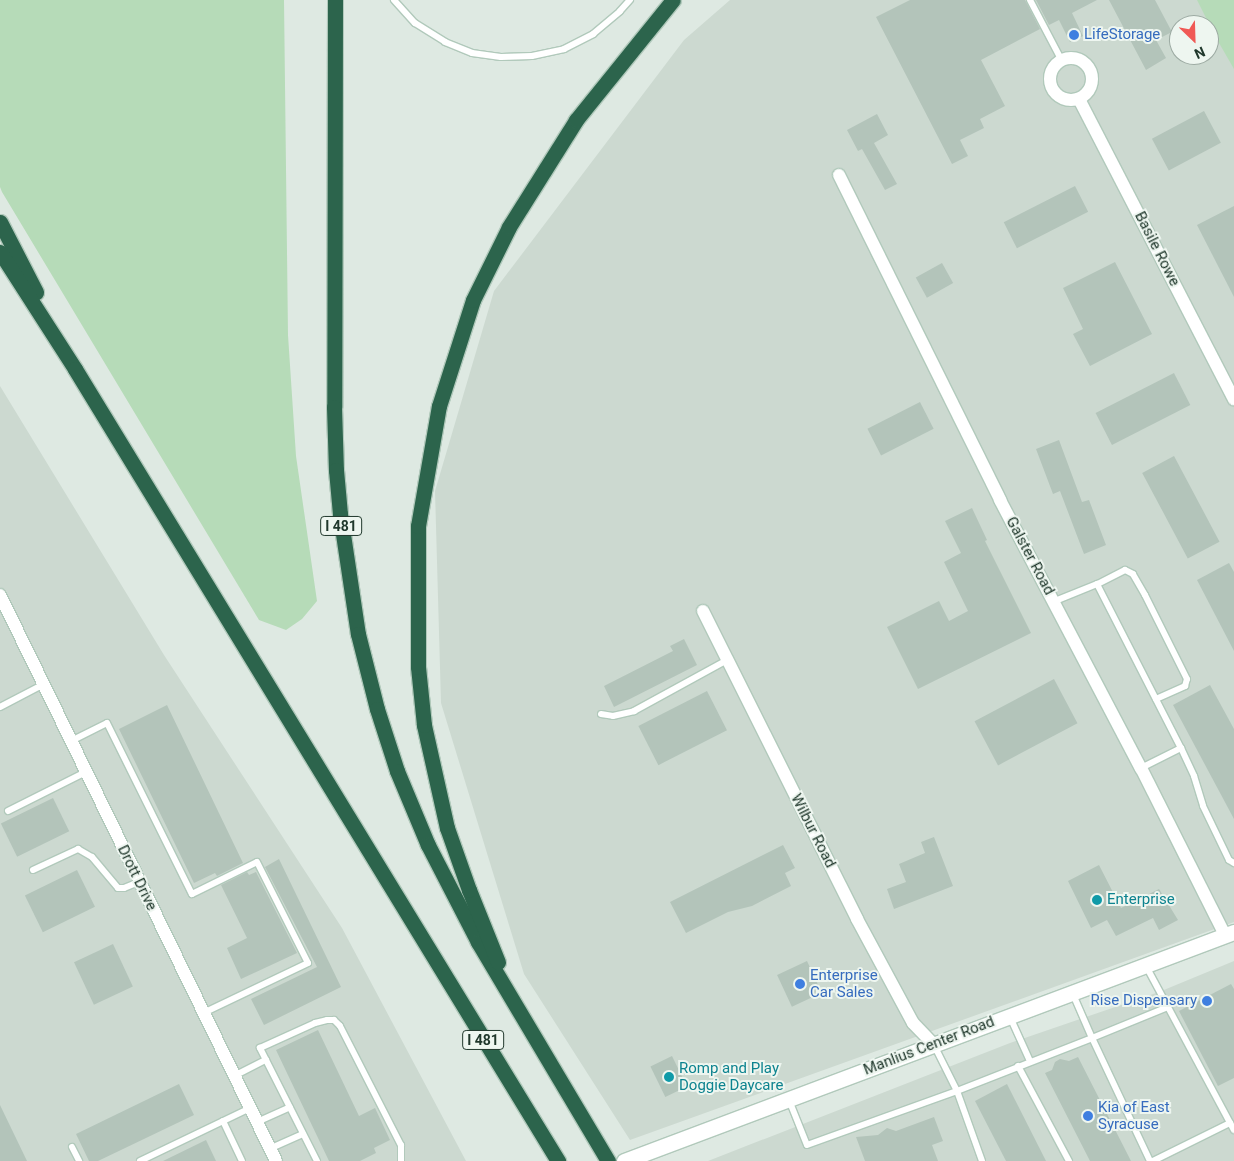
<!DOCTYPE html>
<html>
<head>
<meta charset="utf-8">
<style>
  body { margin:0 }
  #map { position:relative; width:1234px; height:1161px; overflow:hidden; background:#dee9e2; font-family:Roboto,sans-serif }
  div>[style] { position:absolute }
  .built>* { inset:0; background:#ccd9d0 }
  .green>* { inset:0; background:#b6dbb8 }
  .building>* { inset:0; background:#b3c4ba; transform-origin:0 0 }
  .roads { filter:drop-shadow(1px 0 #b1c9bb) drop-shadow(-1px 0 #b1c9bb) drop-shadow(0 1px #b1c9bb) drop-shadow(0 -1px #b1c9bb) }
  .service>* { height:6px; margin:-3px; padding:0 3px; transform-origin:3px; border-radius:3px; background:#fff }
  .minor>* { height:12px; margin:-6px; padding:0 6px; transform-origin:6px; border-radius:6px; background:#fff }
  .minor>.ring { margin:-6px; padding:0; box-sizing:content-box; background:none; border:12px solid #fff; border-radius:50% }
  .secondary>* { height:15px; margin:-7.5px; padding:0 7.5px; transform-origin:7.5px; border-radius:7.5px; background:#fff }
  .motorway>* { height:15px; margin:-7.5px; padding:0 7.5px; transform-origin:7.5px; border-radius:7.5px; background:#2c644c }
  .dots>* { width:14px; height:14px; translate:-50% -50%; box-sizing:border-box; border:2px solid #eef6f0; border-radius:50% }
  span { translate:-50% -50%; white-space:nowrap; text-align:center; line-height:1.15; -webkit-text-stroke:4px #eef6f0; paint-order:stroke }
  .shield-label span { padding:1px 4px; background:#eef6f0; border:1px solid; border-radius:4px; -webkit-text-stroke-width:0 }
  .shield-label { font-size:14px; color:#20382c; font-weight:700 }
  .shop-label { font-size:15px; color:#366cbe }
  .left { translate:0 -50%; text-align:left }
  .right { translate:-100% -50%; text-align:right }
  .street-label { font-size:15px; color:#20382c }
  .culture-label { font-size:15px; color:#0d838f }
  .north { position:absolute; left:1169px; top:15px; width:50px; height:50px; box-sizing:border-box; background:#eef6f0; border:1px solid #9caaa2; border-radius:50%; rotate:156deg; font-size:14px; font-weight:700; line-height:20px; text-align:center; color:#20382c }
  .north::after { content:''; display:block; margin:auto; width:18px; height:22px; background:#f05955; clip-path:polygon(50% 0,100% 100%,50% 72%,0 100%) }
</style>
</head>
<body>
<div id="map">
  <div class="built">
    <i style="clip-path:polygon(evenodd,730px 0,1198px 0,1234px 67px,1234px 922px,630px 1140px,524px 974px,441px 703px,435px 491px,494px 291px,684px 40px,730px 0,1179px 25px,1209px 25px,1209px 55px,1179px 55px,1179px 25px)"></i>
    <i style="clip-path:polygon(0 386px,164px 655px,342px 928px,466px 1161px,0 1161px)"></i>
    <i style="clip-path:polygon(1234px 961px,1234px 1161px,708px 1161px,1010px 1043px,1159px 992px)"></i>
  </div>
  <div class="green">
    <i style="clip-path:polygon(0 0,284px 0,288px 335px,296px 456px,317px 601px,302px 619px,286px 630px,259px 620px,2px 192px,0 187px)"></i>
    <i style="clip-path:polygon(1197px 0,1234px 0,1234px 69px,1215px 36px)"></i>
  </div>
  <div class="building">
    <i style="clip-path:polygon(910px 0,1025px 0,1040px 29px,981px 60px,1005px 106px,980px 119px,984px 128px,960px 140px,968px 156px,952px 164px,876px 17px)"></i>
    <i style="clip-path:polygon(1036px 0,1097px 0,1072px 13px,1083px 36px,1070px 42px,1059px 20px,1049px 25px)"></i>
    <i style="clip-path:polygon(1109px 0,1155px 0,1172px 32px,1156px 40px,1166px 58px,1146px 70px)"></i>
    <i style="left:1204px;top:111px;width:36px;height:59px;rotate:62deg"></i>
    <i style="clip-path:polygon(877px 114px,888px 135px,874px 143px,897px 184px,885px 190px,862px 149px,858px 151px,847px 130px)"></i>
    <i style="left:1075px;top:186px;width:29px;height:80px;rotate:63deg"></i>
    <i style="clip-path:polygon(1234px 206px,1234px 297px,1197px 225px)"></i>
    <i style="clip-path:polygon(1115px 262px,1152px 334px,1090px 366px,1073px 334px,1083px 329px,1063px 288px)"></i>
    <i style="left:942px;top:263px;width:23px;height:30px;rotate:61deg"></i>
    <i style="left:1174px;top:373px;width:36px;height:88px;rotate:63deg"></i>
    <i style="left:920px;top:402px;width:30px;height:59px;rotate:63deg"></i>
    <i style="clip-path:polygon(1059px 440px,1082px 502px,1089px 500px,1106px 545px,1084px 554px,1060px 491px,1053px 494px,1036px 449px)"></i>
    <i style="left:1174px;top:456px;width:97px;height:36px;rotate:62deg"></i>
    <i style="clip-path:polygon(972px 508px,987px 540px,985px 541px,1031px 633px,918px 689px,887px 627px,939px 601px,949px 621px,968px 611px,944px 562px,961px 553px,945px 521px)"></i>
    <i style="clip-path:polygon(1229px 563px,1234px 572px,1234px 651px,1197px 580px)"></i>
    <i style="clip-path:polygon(684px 639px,697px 665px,614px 707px,604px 686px,673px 651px,670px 646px)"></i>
    <i style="left:1054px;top:679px;width:50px;height:90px;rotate:62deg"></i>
    <i style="clip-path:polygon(1210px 685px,1234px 729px,1234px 819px,1173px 705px)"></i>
    <i style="left:707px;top:691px;width:44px;height:77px;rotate:63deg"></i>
    <i style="clip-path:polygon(167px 705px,243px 863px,217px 876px,215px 873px,194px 883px,119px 729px)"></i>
    <i style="left:53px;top:798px;width:37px;height:58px;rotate:64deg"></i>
    <i style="clip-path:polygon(934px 837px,953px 886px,894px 909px,887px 889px,906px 882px,899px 864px,925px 853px,921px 842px)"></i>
    <i style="clip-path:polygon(783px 845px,795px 868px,785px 873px,791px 886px,752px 906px,728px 912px,686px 933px,670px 902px)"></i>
    <i style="clip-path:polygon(279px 859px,341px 987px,264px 1025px,251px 999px,317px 967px,265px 867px)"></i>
    <i style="clip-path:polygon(1099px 865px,1121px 908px,1159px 889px,1178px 920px,1159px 930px,1153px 918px,1116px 936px,1107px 920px,1091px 928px,1068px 881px)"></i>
    <i style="left:77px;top:870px;width:41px;height:58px;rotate:64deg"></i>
    <i style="clip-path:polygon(247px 872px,249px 875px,256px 872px,297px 953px,241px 979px,227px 948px,247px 938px,221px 885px)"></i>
    <i style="left:113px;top:944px;width:47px;height:43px;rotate:65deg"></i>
    <i style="left:807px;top:961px;width:35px;height:33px;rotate:65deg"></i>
    <i style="clip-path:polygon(1231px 984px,1234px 989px,1234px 1078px,1218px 1086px,1179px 1011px)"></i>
    <i style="clip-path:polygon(318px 1030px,359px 1116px,375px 1108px,390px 1140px,374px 1148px,376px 1153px,360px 1161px,329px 1161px,276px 1050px)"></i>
    <i style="left:672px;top:1056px;width:34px;height:24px;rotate:64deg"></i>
    <i style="clip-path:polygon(1078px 1057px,1131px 1161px,1090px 1161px,1045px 1073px,1052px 1070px,1055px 1062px,1060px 1059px,1069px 1061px)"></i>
    <i style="clip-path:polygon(179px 1084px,194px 1115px,98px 1161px,89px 1161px,76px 1134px)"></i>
    <i style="clip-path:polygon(1007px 1084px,1046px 1161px,1006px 1161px,975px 1101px)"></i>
    <i style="clip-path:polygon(0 1105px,27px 1161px,0 1161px)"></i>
    <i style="clip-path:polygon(934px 1117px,943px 1141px,932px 1145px,938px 1161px,865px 1161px,856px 1137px,878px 1135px,887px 1128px,896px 1131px)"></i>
    <i style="clip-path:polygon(206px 1140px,216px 1161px,163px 1161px)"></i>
  </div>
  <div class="roads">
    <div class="service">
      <i style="left:394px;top:0;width:31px;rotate:48deg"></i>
      <i style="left:415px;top:23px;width:36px;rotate:32deg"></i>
      <i style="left:445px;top:42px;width:29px;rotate:22deg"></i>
      <i style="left:472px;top:53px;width:29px;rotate:8deg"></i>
      <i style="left:501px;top:57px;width:31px;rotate:-2deg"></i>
      <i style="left:532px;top:56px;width:33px;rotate:-12deg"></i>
      <i style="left:564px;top:49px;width:33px;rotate:-27deg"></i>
      <i style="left:593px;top:34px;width:35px;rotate:-40deg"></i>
      <i style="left:620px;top:11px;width:15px;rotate:-48deg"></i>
      <i style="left:1030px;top:0;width:69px;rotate:62.3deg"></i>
      <i style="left:1055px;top:601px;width:45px;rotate:-22deg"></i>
      <i style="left:1156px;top:699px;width:32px;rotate:-24deg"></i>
      <i style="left:1185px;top:686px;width:7px;rotate:-74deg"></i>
      <i style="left:1187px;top:679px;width:94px;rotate:-116.6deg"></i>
      <i style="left:1145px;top:595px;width:24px;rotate:-120deg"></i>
      <i style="left:1133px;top:574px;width:9px;rotate:-153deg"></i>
      <i style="left:1125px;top:570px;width:31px;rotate:153deg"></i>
      <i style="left:1097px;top:584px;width:184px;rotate:62.9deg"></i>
      <i style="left:0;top:707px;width:50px;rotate:-27.6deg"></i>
      <i style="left:601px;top:714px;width:12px;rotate:9deg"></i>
      <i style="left:613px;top:716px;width:22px;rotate:-13deg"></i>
      <i style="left:634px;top:711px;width:106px;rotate:-28.7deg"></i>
      <i style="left:71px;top:741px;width:40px;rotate:-26.6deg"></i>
      <i style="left:107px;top:723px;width:191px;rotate:63.6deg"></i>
      <i style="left:192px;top:894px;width:72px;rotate:-26.2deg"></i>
      <i style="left:257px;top:862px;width:113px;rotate:63.2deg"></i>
      <i style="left:308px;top:963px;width:116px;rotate:154.5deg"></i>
      <i style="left:1141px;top:768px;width:45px;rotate:-26.6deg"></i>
      <i style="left:1181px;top:748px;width:31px;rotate:65deg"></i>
      <i style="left:1194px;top:776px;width:31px;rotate:73deg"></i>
      <i style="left:1203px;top:806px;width:60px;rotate:64.3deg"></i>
      <i style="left:1229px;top:860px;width:6px;rotate:31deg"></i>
      <i style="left:8px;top:811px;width:87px;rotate:-26.6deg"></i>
      <i style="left:33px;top:870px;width:50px;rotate:-25deg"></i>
      <i style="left:78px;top:849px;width:16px;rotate:30deg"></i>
      <i style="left:92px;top:857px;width:40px;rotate:50deg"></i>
      <i style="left:118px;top:888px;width:6px"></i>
      <i style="left:124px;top:888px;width:16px;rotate:-22deg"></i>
      <i style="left:1146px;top:966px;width:186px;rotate:61.8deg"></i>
      <i style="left:1010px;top:1017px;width:48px;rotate:65.6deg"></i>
      <i style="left:934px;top:1045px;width:51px;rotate:63.4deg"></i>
      <i style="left:957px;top:1091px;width:74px;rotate:70.3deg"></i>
      <i style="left:1018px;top:1066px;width:108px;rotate:61.8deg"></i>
      <i style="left:234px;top:1076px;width:36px;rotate:-27deg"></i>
      <i style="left:789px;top:1100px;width:48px;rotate:68.2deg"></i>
      <i style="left:807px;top:1145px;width:159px;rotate:-19.8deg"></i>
      <i style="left:957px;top:1091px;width:145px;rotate:-21.4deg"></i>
      <i style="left:1092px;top:1038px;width:50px;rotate:-113.5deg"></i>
      <i style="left:223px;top:1121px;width:44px;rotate:64.6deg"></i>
      <i style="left:257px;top:1122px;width:36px;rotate:-24deg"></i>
      <i style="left:72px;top:1147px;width:16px;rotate:63deg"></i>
      <i style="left:269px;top:1149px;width:37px;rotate:-24deg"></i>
      <i style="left:140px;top:1161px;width:122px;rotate:-25.7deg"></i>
      <i style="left:317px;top:1161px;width:127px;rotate:-116.8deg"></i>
      <i style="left:260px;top:1048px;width:60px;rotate:-24.4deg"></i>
      <i style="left:315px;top:1023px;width:12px;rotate:-14deg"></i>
      <i style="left:327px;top:1020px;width:7px"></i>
      <i style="left:334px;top:1020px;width:8px;rotate:45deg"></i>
      <i style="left:340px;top:1026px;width:134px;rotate:62.9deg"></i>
      <i style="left:401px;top:1145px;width:16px;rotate:90deg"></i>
      <i style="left:1150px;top:1161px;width:136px;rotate:-115.2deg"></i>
      <i style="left:1092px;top:1038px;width:82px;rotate:-22.2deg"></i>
      <i style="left:1153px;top:1161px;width:86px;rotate:-26.3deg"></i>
    </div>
    <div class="minor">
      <i class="ring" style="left:1050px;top:58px;width:30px;height:30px"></i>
      <i style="left:1079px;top:99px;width:338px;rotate:62.7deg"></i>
      <i style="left:839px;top:175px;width:363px;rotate:63.6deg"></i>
      <i style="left:1000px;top:500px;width:303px;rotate:62.3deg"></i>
      <i style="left:1141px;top:768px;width:187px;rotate:63.3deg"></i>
      <i style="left:0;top:595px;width:630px;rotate:64deg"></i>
      <i style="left:703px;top:611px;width:344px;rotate:63.4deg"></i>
      <i style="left:857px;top:919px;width:118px;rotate:61.7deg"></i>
      <i style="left:913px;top:1023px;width:30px;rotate:46deg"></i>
    </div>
    <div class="secondary">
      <i style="left:624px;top:1161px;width:652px;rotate:-20.58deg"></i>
    </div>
    <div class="motorway">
      <i style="left:335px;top:0;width:407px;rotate:90.1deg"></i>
      <i style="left:334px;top:407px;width:63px;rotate:88.2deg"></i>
      <i style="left:336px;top:470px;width:44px;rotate:84.8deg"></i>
      <i style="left:340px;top:514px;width:121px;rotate:81.5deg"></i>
      <i style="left:358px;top:634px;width:77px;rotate:75.8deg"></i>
      <i style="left:377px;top:709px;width:65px;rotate:72.1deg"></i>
      <i style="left:397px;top:771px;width:80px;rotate:67.3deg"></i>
      <i style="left:428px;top:845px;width:109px;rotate:62.7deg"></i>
      <i style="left:478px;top:942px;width:255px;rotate:59.3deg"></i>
      <i style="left:0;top:222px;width:79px;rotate:62.8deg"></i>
      <i style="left:0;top:252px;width:139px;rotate:57.3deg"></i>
      <i style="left:75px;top:369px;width:928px;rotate:58.62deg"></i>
      <i style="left:498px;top:962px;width:78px;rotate:-111.9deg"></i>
      <i style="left:469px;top:890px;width:66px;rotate:-109.5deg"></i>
      <i style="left:447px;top:828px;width:106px;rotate:-102.6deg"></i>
      <i style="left:424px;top:725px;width:58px;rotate:-95.9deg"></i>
      <i style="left:418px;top:667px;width:141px;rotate:-90deg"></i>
      <i style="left:418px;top:526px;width:122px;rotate:-80.1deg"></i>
      <i style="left:439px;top:406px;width:111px;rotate:-72.2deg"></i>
      <i style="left:473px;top:300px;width:81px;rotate:-63.7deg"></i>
      <i style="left:509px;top:227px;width:126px;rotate:-57.9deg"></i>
      <i style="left:576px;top:120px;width:154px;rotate:-51.1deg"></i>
    </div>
  </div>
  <div class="dots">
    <i style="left:1074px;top:35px;background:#3f7fe0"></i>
    <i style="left:1097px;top:900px;background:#0f9aa8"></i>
    <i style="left:800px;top:984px;background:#3f7fe0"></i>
    <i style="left:1207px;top:1001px;background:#3f7fe0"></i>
    <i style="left:669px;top:1077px;background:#0f9aa8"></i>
    <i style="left:1088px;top:1116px;background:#3f7fe0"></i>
  </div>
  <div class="shield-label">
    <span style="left:341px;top:526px">I 481</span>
    <span style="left:483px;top:1040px">I 481</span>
  </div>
  <div class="shop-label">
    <span class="left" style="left:1084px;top:35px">LifeStorage</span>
    <span class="left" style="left:810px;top:984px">Enterprise<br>Car Sales</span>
    <span class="right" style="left:1197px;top:1001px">Rise Dispensary</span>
    <span class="left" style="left:1098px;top:1116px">Kia of East<br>Syracuse</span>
  </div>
  <div class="street-label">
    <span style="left:1157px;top:249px;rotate:63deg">Basile Rowe</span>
    <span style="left:1030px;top:556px;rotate:62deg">Galster Road</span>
    <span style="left:813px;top:831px;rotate:63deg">Wilbur Road</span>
    <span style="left:137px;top:878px;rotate:64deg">Drott Drive</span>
    <span style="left:929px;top:1046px;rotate:-21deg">Manlius Center Road</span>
  </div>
  <div class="culture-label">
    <span class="left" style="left:1107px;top:900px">Enterprise</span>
    <span class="left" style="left:679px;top:1077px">Romp and Play<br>Doggie Daycare</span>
  </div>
  <div class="north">N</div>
</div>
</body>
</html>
